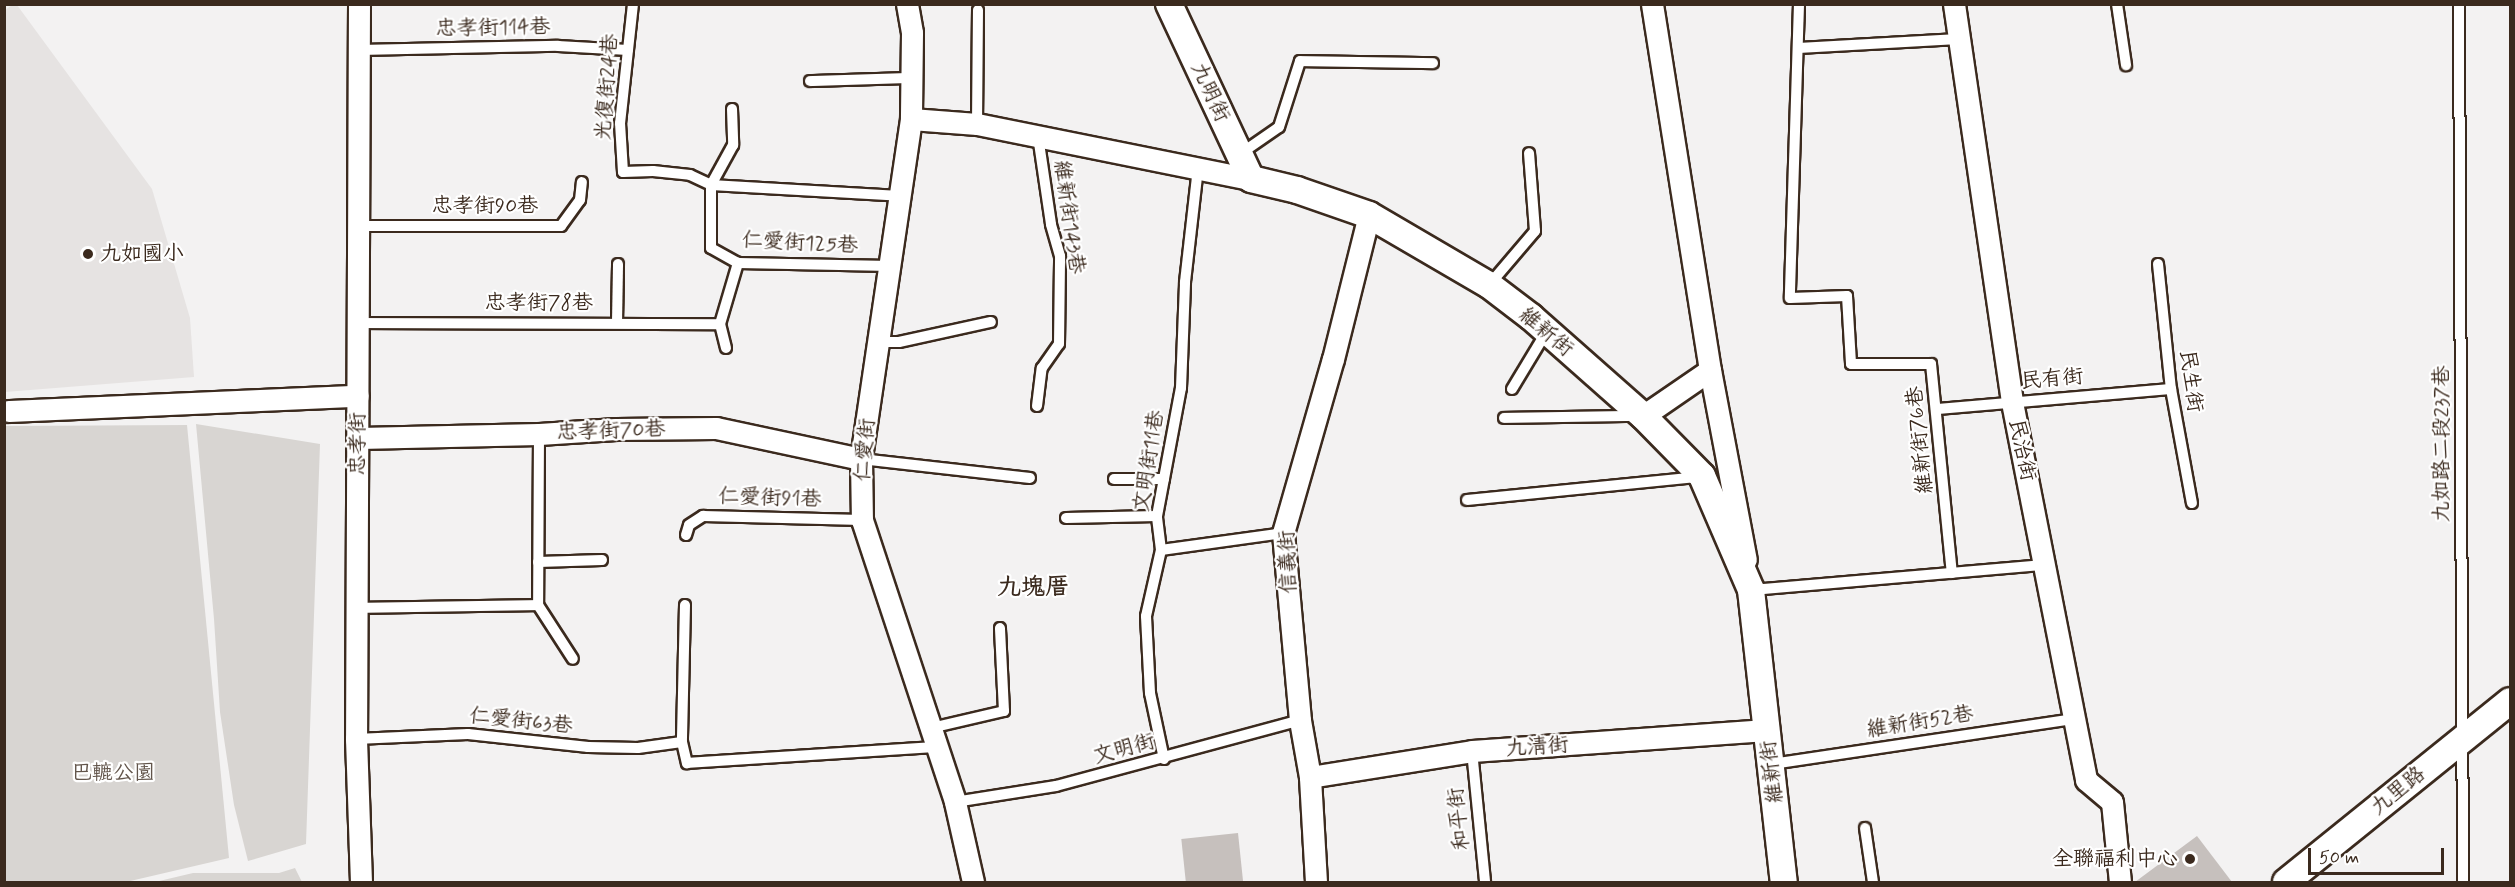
<!DOCTYPE html>
<html>
<head>
<meta charset="utf-8">
<style>
  body { margin:0 }
  #map { position:relative; width:2515px; height:887px; overflow:hidden; background:#f3f2f2; font-family:Mynerve,"LXGW WenKai TC",sans-serif }
  div>[style] { position:absolute }
  .built>* { inset:0; background:#e6e3e2 }
  .green>* { inset:0; background:#d8d5d2 }
  .building>* { inset:0; background:#c6c0bd; transform-origin:0 0 }
  .roads { filter:drop-shadow(2px 0 #3b2a1e) drop-shadow(-2px 0 #3b2a1e) drop-shadow(0 2px #3b2a1e) drop-shadow(0 -2px #3b2a1e) }
  .service>* { height:10px; margin:-5px; padding:0 5px; transform-origin:5px; border-radius:5px; background:#fff }
  .minor>* { height:21px; margin:-10.5px; padding:0 10.5px; transform-origin:10.5px; border-radius:10.5px; background:#fff }
  .tertiary>* { height:26px; margin:-13px; padding:0 13px; transform-origin:13px; border-radius:13px; background:#fff }
  .dots>* { width:16px; height:16px; translate:-50% -50%; box-sizing:border-box; border:3px solid #fff; border-radius:50% }
  span { translate:-50% -50%; white-space:nowrap; text-align:center; line-height:1.15; -webkit-text-stroke:4.5px #fff; paint-order:stroke }
  .street-label { font-size:21px; color:#3b2a1e }
  .poi-label { font-size:21px; color:#3b2a1e }
  .left { translate:0 -50%; text-align:left }
  .right { translate:-100% -50%; text-align:right }
  .park-label { font-size:21px; color:#62554b }
  .quarter-label { font-size:24px; color:#3b2a1e; font-weight:700 }
  .frame { position:absolute; inset:0; border:6px solid #3b2a1e; pointer-events:none }
  .scale { position:absolute; left:2308px; top:848px; width:136px; height:27px; box-sizing:border-box; border:3px solid #3b2a1e; border-top:0; padding-left:8px; font-size:18px; line-height:21px; white-space:nowrap; color:#3b2a1e; -webkit-text-stroke:4px #fff; paint-order:stroke }
</style>
</head>
<body>
<div id="map">
  <div class="built">
    <i style="clip-path:polygon(17px 5px,152px 189px,190px 318px,194px 377px,5px 392px,4px 11px,12px 5px)"></i>
  </div>
  <div class="green">
    <i style="clip-path:polygon(196px 424px,320px 444px,306px 844px,248px 861px,234px 805px,220px 712px,214px 619px)"></i>
    <i style="clip-path:polygon(187px 425px,229px 858px,126px 882px,5px 882px,5px 426px)"></i>
    <i style="clip-path:polygon(295px 868px,302px 882px,155px 882px,193px 873px,279px 873px)"></i>
  </div>
  <div class="building">
    <i style="left:1238px;top:833px;width:49px;height:57px;rotate:84deg"></i>
    <i style="clip-path:polygon(2197px 836px,2232px 882px,2135px 882px)"></i>
  </div>
  <div class="roads">
    <div class="service">
      <i style="left:633px;top:4px;width:120px;rotate:96.2deg"></i>
      <i style="left:620px;top:123px;width:49px;rotate:86.5deg"></i>
      <i style="left:623px;top:172px;width:30px;rotate:-2deg"></i>
      <i style="left:653px;top:171px;width:37px;rotate:6deg"></i>
      <i style="left:690px;top:175px;width:23px;rotate:25deg"></i>
      <i style="left:711px;top:185px;width:189px;rotate:3.3deg"></i>
      <i style="left:1799px;top:4px;width:294px;rotate:91.8deg"></i>
      <i style="left:1790px;top:298px;width:57px;rotate:-2deg"></i>
      <i style="left:1847px;top:296px;width:68px;rotate:86.6deg"></i>
      <i style="left:1851px;top:364px;width:80px"></i>
      <i style="left:1931px;top:364px;width:210px;rotate:84.3deg"></i>
      <i style="left:2117px;top:4px;width:62px;rotate:81.6deg"></i>
      <i style="left:2459px;top:4px;width:878px;rotate:89.74deg"></i>
      <i style="left:1799px;top:48px;width:159px;rotate:-3.2deg"></i>
      <i style="left:359px;top:50px;width:199px;rotate:-1.2deg"></i>
      <i style="left:558px;top:46px;width:70px;rotate:3.3deg"></i>
      <i style="left:810px;top:81px;width:101px;rotate:-1.7deg"></i>
      <i style="left:732px;top:109px;width:36px;rotate:88deg"></i>
      <i style="left:733px;top:145px;width:46px;rotate:118.8deg"></i>
      <i style="left:711px;top:185px;width:63px;rotate:90deg"></i>
      <i style="left:711px;top:248px;width:31px;rotate:29deg"></i>
      <i style="left:738px;top:263px;width:153px;rotate:1.1deg"></i>
      <i style="left:977px;top:124px;width:114px;rotate:-89.5deg"></i>
      <i style="left:1240px;top:154px;width:47px;rotate:-34.7deg"></i>
      <i style="left:1279px;top:127px;width:69px;rotate:-72.3deg"></i>
      <i style="left:1300px;top:61px;width:133px;rotate:0.9deg"></i>
      <i style="left:358px;top:226px;width:203px"></i>
      <i style="left:561px;top:226px;width:32px;rotate:-54deg"></i>
      <i style="left:580px;top:200px;width:18px;rotate:-84deg"></i>
      <i style="left:2158px;top:264px;width:126px;rotate:84.1deg"></i>
      <i style="left:2171px;top:389px;width:116px;rotate:79.6deg"></i>
      <i style="left:1489px;top:285px;width:71px;rotate:-49.6deg"></i>
      <i style="left:1535px;top:231px;width:78px;rotate:-94.4deg"></i>
      <i style="left:358px;top:323px;width:362px;rotate:0.2deg"></i>
      <i style="left:617px;top:323px;width:59px;rotate:-89deg"></i>
      <i style="left:879px;top:342px;width:20px"></i>
      <i style="left:899px;top:342px;width:94px;rotate:-12.3deg"></i>
      <i style="left:726px;top:348px;width:25px;rotate:-104deg"></i>
      <i style="left:720px;top:324px;width:64px;rotate:-73.6deg"></i>
      <i style="left:1512px;top:389px;width:68px;rotate:-58.9deg"></i>
      <i style="left:1037px;top:406px;width:38px;rotate:-83deg"></i>
      <i style="left:1042px;top:368px;width:29px;rotate:-55deg"></i>
      <i style="left:1059px;top:344px;width:88px;rotate:-89.3deg"></i>
      <i style="left:1060px;top:256px;width:33px;rotate:-106deg"></i>
      <i style="left:1051px;top:224px;width:89px;rotate:-98.4deg"></i>
      <i style="left:1937px;top:409px;width:235px;rotate:-4.9deg"></i>
      <i style="left:1504px;top:418px;width:133px;rotate:-0.9deg"></i>
      <i style="left:539px;top:434px;width:171px;rotate:90.3deg"></i>
      <i style="left:538px;top:605px;width:64px;rotate:57.1deg"></i>
      <i style="left:861px;top:459px;width:170px;rotate:6.4deg"></i>
      <i style="left:1114px;top:479px;width:50px"></i>
      <i style="left:1467px;top:500px;width:233px;rotate:-5.7deg"></i>
      <i style="left:1066px;top:518px;width:91px;rotate:-1.3deg"></i>
      <i style="left:686px;top:535px;width:10px;rotate:-73deg"></i>
      <i style="left:689px;top:525px;width:17px;rotate:-33deg"></i>
      <i style="left:703px;top:516px;width:159px;rotate:1.4deg"></i>
      <i style="left:1161px;top:550px;width:123px;rotate:-7.9deg"></i>
      <i style="left:538px;top:562px;width:64px;rotate:-1.8deg"></i>
      <i style="left:1751px;top:590px;width:295px;rotate:-4.9deg"></i>
      <i style="left:685px;top:605px;width:137px;rotate:91.3deg"></i>
      <i style="left:682px;top:742px;width:22px;rotate:77deg"></i>
      <i style="left:687px;top:763px;width:251px;rotate:-3.7deg"></i>
      <i style="left:356px;top:608px;width:182px;rotate:-0.9deg"></i>
      <i style="left:931px;top:728px;width:75px;rotate:-13.1deg"></i>
      <i style="left:1004px;top:711px;width:83px;rotate:-92.8deg"></i>
      <i style="left:356px;top:739px;width:112px;rotate:-2.6deg"></i>
      <i style="left:468px;top:734px;width:121px;rotate:6.2deg"></i>
      <i style="left:588px;top:747px;width:50px;rotate:1.1deg"></i>
      <i style="left:638px;top:748px;width:44px;rotate:-7.8deg"></i>
      <i style="left:1472px;top:751px;width:132px;rotate:84.3deg"></i>
      <i style="left:1164px;top:759px;width:67px;rotate:-102deg"></i>
      <i style="left:1150px;top:693px;width:77px;rotate:-93deg"></i>
      <i style="left:1146px;top:616px;width:68px;rotate:-77.2deg"></i>
      <i style="left:1161px;top:550px;width:34px;rotate:-97deg"></i>
      <i style="left:1157px;top:516px;width:130px;rotate:-79.4deg"></i>
      <i style="left:1181px;top:388px;width:106px;rotate:-87.8deg"></i>
      <i style="left:1185px;top:282px;width:115px;rotate:-83.5deg"></i>
      <i style="left:1772px;top:764px;width:304px;rotate:-8.5deg"></i>
      <i style="left:955px;top:802px;width:102px;rotate:-9deg"></i>
      <i style="left:1056px;top:786px;width:253px;rotate:-15.1deg"></i>
      <i style="left:1865px;top:828px;width:55px;rotate:81.6deg"></i>
    </div>
    <div class="minor">
      <i style="left:359px;top:4px;width:735px;rotate:90.23deg"></i>
      <i style="left:356px;top:739px;width:143px;rotate:88deg"></i>
      <i style="left:907px;top:4px;width:29px;rotate:80deg"></i>
      <i style="left:912px;top:33px;width:86px;rotate:90.7deg"></i>
      <i style="left:911px;top:119px;width:344px;rotate:98.4deg"></i>
      <i style="left:861px;top:459px;width:61px;rotate:89.1deg"></i>
      <i style="left:862px;top:520px;width:297px;rotate:71.7deg"></i>
      <i style="left:955px;top:802px;width:82px;rotate:77.3deg"></i>
      <i style="left:1652px;top:4px;width:371px;rotate:81deg"></i>
      <i style="left:1710px;top:370px;width:193px;rotate:79.3deg"></i>
      <i style="left:1954px;top:4px;width:402px;rotate:81.7deg"></i>
      <i style="left:2012px;top:402px;width:385px;rotate:78.9deg"></i>
      <i style="left:2086px;top:780px;width:34px;rotate:40deg"></i>
      <i style="left:2112px;top:802px;width:80px;rotate:84.3deg"></i>
      <i style="left:911px;top:119px;width:66px;rotate:4.3deg"></i>
      <i style="left:977px;top:124px;width:279px;rotate:11.4deg"></i>
      <i style="left:8px;top:411px;width:350px;rotate:-2.5deg"></i>
      <i style="left:1643px;top:416px;width:81px;rotate:-34.5deg"></i>
      <i style="left:359px;top:438px;width:180px;rotate:-1.3deg"></i>
      <i style="left:539px;top:434px;width:77px;rotate:-3.7deg"></i>
      <i style="left:616px;top:429px;width:100px;rotate:-0.6deg"></i>
      <i style="left:716px;top:428px;width:148px;rotate:12.1deg"></i>
      <i style="left:1310px;top:777px;width:164px;rotate:-9.1deg"></i>
      <i style="left:1472px;top:751px;width:295px;rotate:-4.1deg"></i>
      <i style="left:1316px;top:882px;width:105px;rotate:-93.3deg"></i>
      <i style="left:1310px;top:777px;width:58px;rotate:-100deg"></i>
      <i style="left:1300px;top:720px;width:188px;rotate:-95.2deg"></i>
      <i style="left:1283px;top:533px;width:181px;rotate:-74deg"></i>
      <i style="left:1333px;top:359px;width:148px;rotate:-76deg"></i>
    </div>
    <div class="tertiary">
      <i style="left:1169px;top:4px;width:193px;rotate:64.9deg"></i>
      <i style="left:1251px;top:179px;width:47px;rotate:13.4deg"></i>
      <i style="left:1297px;top:190px;width:76px;rotate:19.1deg"></i>
      <i style="left:1369px;top:215px;width:139px;rotate:30.3deg"></i>
      <i style="left:1489px;top:285px;width:53px;rotate:37.3deg"></i>
      <i style="left:1531px;top:317px;width:149px;rotate:41.5deg"></i>
      <i style="left:1643px;top:416px;width:84px;rotate:45.5deg"></i>
      <i style="left:1702px;top:476px;width:124px;rotate:66.7deg"></i>
      <i style="left:1751px;top:590px;width:294px;rotate:83.6deg"></i>
      <i style="left:2286px;top:882px;width:288px;rotate:-38.9deg"></i>
    </div>
  </div>
  <div class="dots">
    <i style="left:88px;top:254px;background:#3b2a1e"></i>
    <i style="left:2190px;top:859px;background:#3b2a1e"></i>
  </div>
  <div class="street-label">
    <span style="left:493px;top:28px;rotate:-1deg">忠孝街114巷</span>
    <span style="left:607px;top:87px;rotate:-86deg">光復街24巷</span>
    <span style="left:1210px;top:92px;rotate:65deg">九明街</span>
    <span style="left:485px;top:206px">忠孝街90巷</span>
    <span style="left:1069px;top:217px;rotate:82deg">維新街143巷</span>
    <span style="left:800px;top:243px;rotate:3deg">仁愛街125巷</span>
    <span style="left:539px;top:303px">忠孝街78巷</span>
    <span style="left:1546px;top:332px;rotate:40deg">維新街</span>
    <span style="left:2052px;top:379px;rotate:-5deg">民有街</span>
    <span style="left:2191px;top:381px;rotate:82deg">民生街</span>
    <span style="left:611px;top:431px;rotate:-2deg">忠孝街70巷</span>
    <span style="left:1920px;top:440px;rotate:-96deg">維新街76巷</span>
    <span style="left:358px;top:444px;rotate:-90deg">忠孝街</span>
    <span style="left:2442px;top:444px;rotate:-90deg">九如路二段237巷</span>
    <span style="left:865px;top:450px;rotate:-85deg">仁愛街</span>
    <span style="left:2022px;top:450px;rotate:78deg">民治街</span>
    <span style="left:1149px;top:461px;rotate:-81deg">文明街11巷</span>
    <span style="left:770px;top:498px;rotate:2deg">仁愛街91巷</span>
    <span style="left:1288px;top:562px;rotate:-92deg">信義街</span>
    <span style="left:521px;top:721px;rotate:6deg">仁愛街63巷</span>
    <span style="left:1920px;top:722px;rotate:-9deg">維新街52巷</span>
    <span style="left:1537px;top:747px;rotate:-4deg">九清街</span>
    <span style="left:1124px;top:749px;rotate:-15deg">文明街</span>
    <span style="left:1772px;top:772px;rotate:-97deg">維新街</span>
    <span style="left:2398px;top:791px;rotate:-39deg">九里路</span>
    <span style="left:1459px;top:819px;rotate:-96deg">和平街</span>
  </div>
  <div class="poi-label">
    <span class="left" style="left:100px;top:254px">九如國小</span>
    <span class="right" style="left:2178px;top:859px">全聯福利中心</span>
  </div>
  <div class="park-label">
    <span style="left:113px;top:773px">巴轆公園</span>
  </div>
  <div class="quarter-label">
    <span style="left:1033px;top:588px">九塊厝</span>
  </div>
  <div class="frame"></div>
  <div class="scale">50 m</div>
</div>
</body>
</html>
